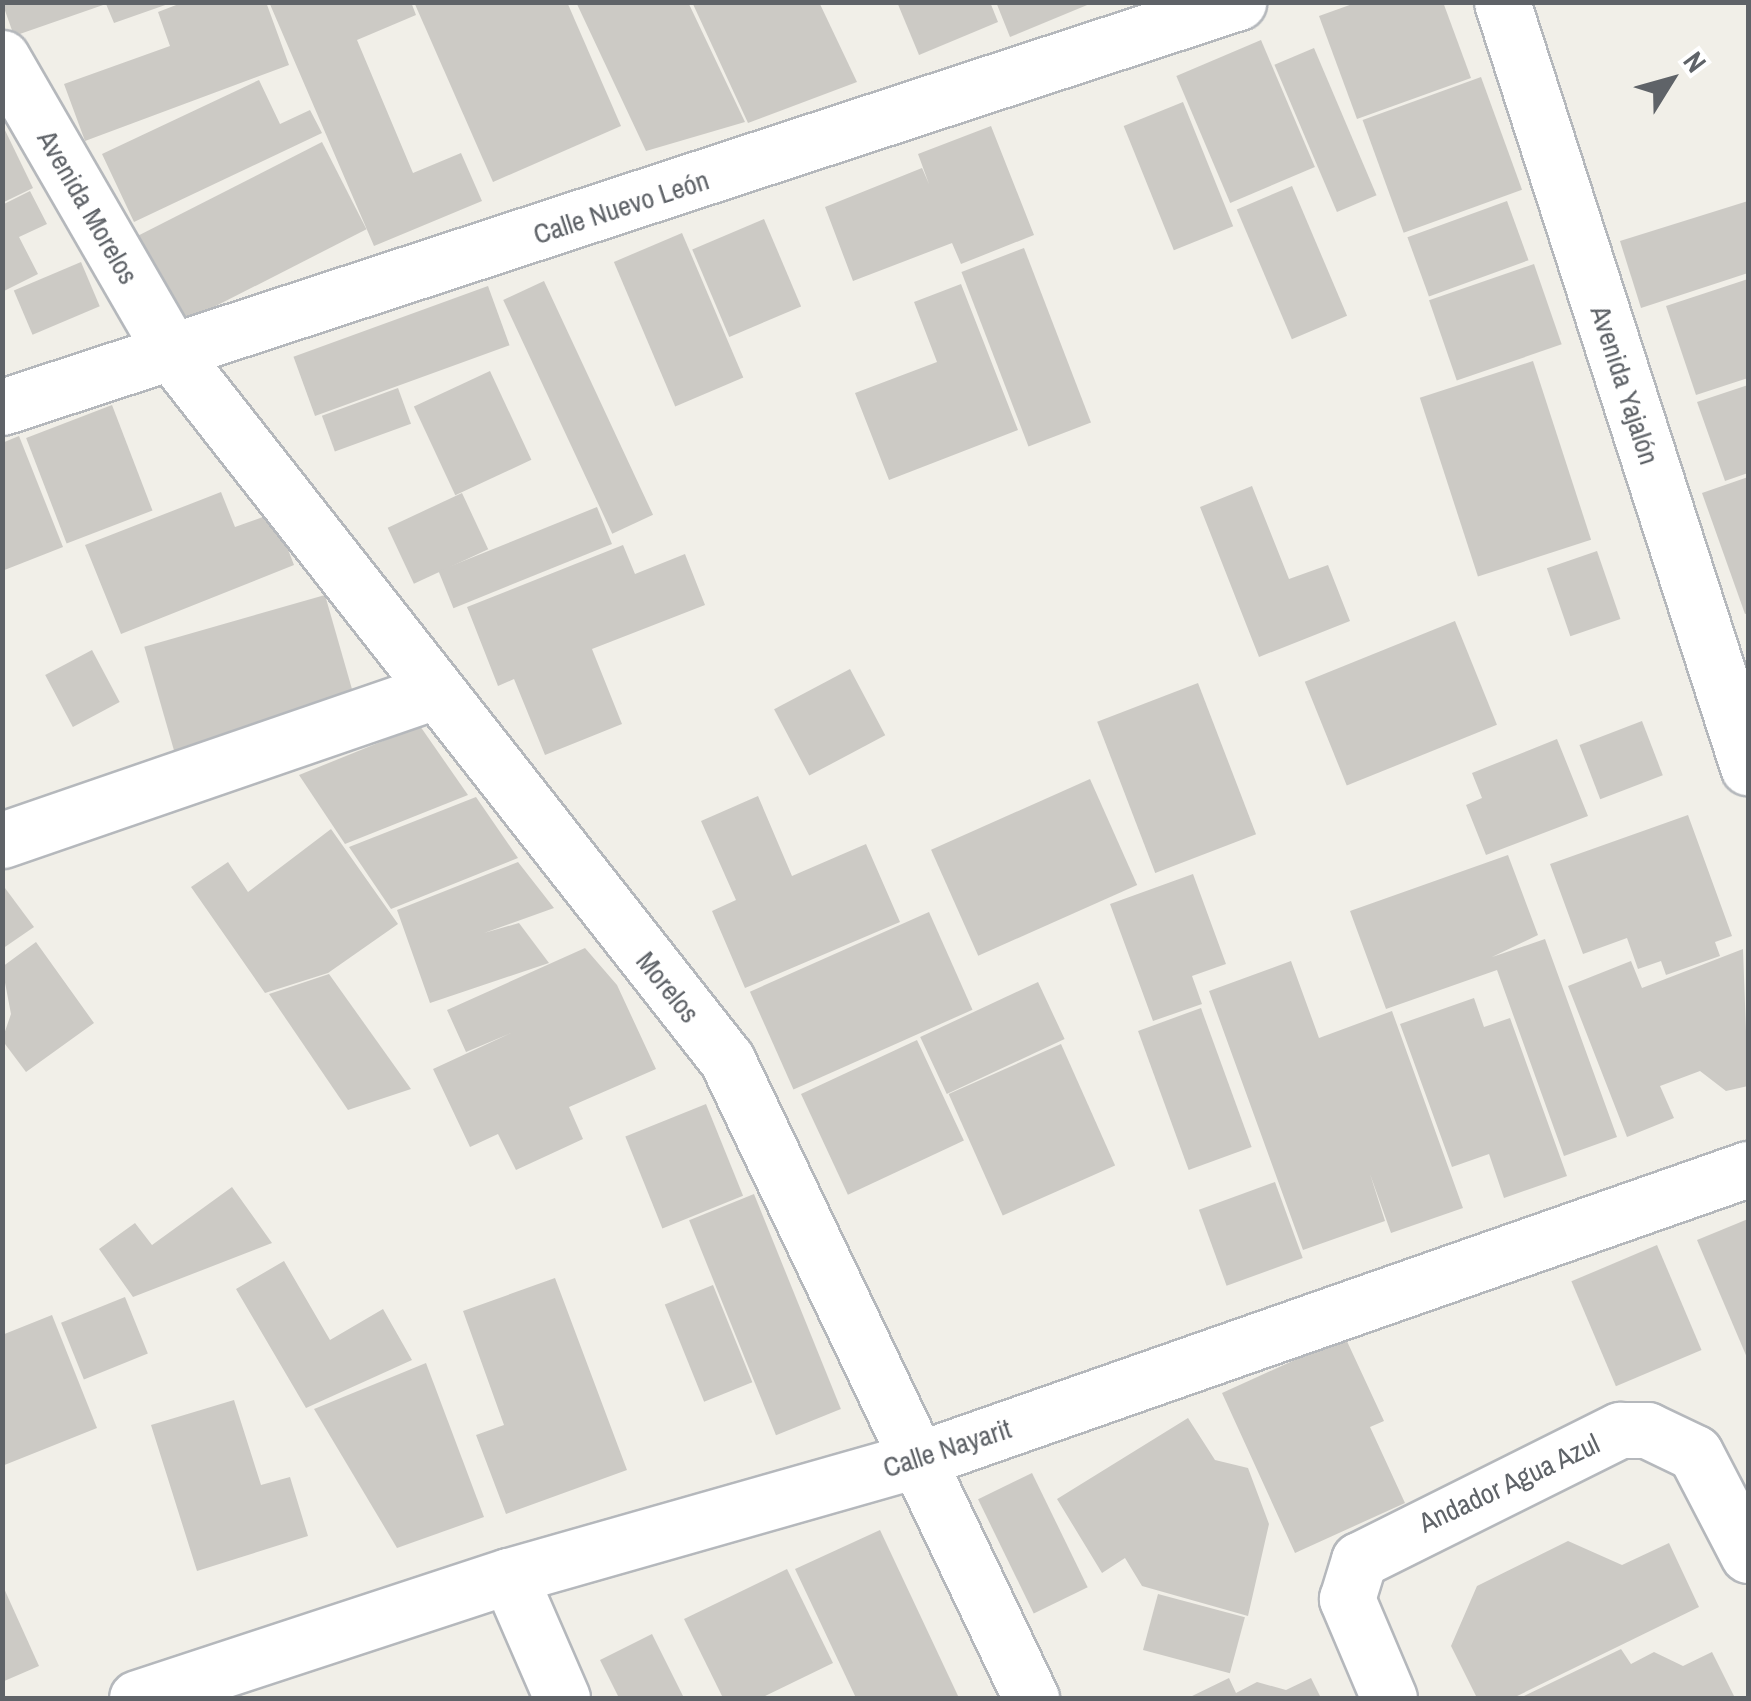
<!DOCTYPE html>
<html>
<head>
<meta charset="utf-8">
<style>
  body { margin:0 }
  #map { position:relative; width:1751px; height:1701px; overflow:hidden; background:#f1efe8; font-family:"Archivo Narrow",sans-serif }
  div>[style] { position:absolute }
  .building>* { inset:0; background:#cccac5; transform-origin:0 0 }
  .roads { filter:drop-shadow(2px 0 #b5b8bc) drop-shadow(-2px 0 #b5b8bc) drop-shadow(0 2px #b5b8bc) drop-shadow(0 -2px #b5b8bc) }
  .minor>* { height:55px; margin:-27.5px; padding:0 27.5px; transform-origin:27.5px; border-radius:27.5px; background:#fff }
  span { translate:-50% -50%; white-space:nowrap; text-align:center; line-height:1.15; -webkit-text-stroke:8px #fff; paint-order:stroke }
  .street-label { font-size:28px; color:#5f6368 }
  .frame { position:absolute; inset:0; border:5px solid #5f6368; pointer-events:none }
  .north { position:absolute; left:1621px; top:30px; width:100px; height:100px; -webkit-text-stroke:8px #fff; paint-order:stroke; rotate:53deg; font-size:28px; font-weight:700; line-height:40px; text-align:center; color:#5f6368 }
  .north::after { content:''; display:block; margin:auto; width:35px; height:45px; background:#5f6368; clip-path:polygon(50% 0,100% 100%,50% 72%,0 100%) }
</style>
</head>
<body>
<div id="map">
  <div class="building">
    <i style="clip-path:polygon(2px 2px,171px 2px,171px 3px,114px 23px,106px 4px,14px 36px)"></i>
    <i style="clip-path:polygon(184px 2px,266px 2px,289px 65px,85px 141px,64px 84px,170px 46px,158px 12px)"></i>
    <i style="clip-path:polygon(269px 2px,411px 2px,416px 15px,357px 40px,413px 173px,461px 153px,482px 201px,374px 246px)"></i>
    <i style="clip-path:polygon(414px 2px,567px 2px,621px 126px,493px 182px)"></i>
    <i style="clip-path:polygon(576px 2px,688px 2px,745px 122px,646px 151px)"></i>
    <i style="clip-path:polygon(692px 2px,819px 2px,857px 82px,748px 123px)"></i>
    <i style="clip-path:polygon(897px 2px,990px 2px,998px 22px,919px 55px)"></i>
    <i style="clip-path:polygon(996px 2px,1092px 2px,1092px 3px,1010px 37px)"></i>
    <i style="clip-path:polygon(1358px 2px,1443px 2px,1471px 78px,1357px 119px,1319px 16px)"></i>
    <i style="left:1261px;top:40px;width:138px;height:92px;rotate:67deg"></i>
    <i style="left:1314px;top:48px;width:160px;height:43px;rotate:67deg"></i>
    <i style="left:1481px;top:77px;width:120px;height:126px;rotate:70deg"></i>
    <i style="clip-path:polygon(259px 80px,280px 124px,310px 110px,322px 133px,134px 222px,102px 154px)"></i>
    <i style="left:1183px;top:102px;width:134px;height:64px;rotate:68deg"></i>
    <i style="clip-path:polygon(2px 124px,33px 188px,2px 203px)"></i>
    <i style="clip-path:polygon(991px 126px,1034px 235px,961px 264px,952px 243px,853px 281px,825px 207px,922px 168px,929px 184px,918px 154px)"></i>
    <i style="left:322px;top:142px;width:98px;height:217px;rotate:63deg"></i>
    <i style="left:1292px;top:186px;width:141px;height:60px;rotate:67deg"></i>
    <i style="clip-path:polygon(30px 191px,47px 224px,19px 237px,38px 274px,2px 292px,2px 205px)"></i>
    <i style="left:1507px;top:201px;width:63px;height:106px;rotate:70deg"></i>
    <i style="clip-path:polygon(1748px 201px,1748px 273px,1641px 308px,1620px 241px)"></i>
    <i style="left:764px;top:219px;width:95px;height:78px;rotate:67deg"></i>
    <i style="left:682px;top:233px;width:157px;height:74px;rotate:67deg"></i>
    <i style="left:1024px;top:248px;width:187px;height:67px;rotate:69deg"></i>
    <i style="left:81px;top:262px;width:48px;height:73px;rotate:67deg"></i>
    <i style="left:1534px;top:264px;width:85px;height:111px;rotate:71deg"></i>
    <i style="clip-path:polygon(1748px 279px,1748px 378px,1696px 395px,1666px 306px)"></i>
    <i style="left:544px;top:281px;width:258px;height:45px;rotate:65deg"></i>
    <i style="clip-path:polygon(961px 284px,1018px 430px,889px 480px,855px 393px,937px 362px,914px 302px)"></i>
    <i style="left:488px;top:286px;width:63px;height:207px;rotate:70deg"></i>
    <i style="left:1533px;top:361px;width:188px;height:119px;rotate:72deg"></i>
    <i style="left:490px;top:371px;width:98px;height:84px;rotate:65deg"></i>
    <i style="clip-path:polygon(1748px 385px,1748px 473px,1725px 481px,1697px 402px)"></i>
    <i style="left:398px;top:388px;width:38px;height:81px;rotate:70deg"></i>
    <i style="left:112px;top:405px;width:113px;height:92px;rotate:69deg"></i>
    <i style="clip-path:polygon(19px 436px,63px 547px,2px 571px,2px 443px)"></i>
    <i style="clip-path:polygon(1748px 477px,1748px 613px,1745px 614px,1702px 493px)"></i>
    <i style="clip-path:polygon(1252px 486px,1289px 579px,1328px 565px,1350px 621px,1259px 657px,1200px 507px)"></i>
    <i style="clip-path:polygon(221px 492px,235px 527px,274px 513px,294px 565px,121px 634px,85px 545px)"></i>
    <i style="left:462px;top:493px;width:62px;height:82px;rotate:65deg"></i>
    <i style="left:597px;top:507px;width:40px;height:171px;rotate:68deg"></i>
    <i style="clip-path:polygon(623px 545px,635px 574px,685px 554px,705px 605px,592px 649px,622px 724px,545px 755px,514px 679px,498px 686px,467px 607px)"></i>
    <i style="left:1597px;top:551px;width:72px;height:53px;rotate:71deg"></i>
    <i style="left:325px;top:595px;width:122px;height:188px;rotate:74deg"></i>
    <i style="left:1455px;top:621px;width:112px;height:162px;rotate:68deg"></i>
    <i style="left:92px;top:650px;width:59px;height:53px;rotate:62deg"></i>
    <i style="left:850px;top:669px;width:75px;height:86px;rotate:62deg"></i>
    <i style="left:1198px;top:683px;width:162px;height:108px;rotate:69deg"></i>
    <i style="left:1642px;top:721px;width:58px;height:67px;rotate:69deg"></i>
    <i style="clip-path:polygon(420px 726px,468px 795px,345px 844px,299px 775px)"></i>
    <i style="clip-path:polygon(1557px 739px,1588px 816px,1486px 855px,1466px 805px,1482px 798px,1472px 773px)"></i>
    <i style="left:1090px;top:779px;width:116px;height:174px;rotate:66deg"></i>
    <i style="clip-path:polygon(758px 796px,792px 876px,866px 844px,900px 922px,745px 988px,712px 911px,736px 900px,701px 821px)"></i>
    <i style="clip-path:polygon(476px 797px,518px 858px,391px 909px,349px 847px)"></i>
    <i style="clip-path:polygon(1688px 815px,1732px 936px,1715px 942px,1720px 956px,1666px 975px,1661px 961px,1638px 969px,1627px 938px,1583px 954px,1550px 864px)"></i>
    <i style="clip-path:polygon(331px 829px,398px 924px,328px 973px,265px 993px,191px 887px,228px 862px,248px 892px)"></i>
    <i style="clip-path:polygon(1508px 855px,1538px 935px,1492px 957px,1545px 939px,1617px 1137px,1564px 1156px,1497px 970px,1386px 1009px,1350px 911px)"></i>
    <i style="clip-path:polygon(518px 862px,554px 908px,484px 933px,519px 923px,549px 963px,430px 1003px,397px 910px)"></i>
    <i style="clip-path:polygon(1193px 874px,1226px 964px,1192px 976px,1202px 1004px,1153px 1021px,1110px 904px)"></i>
    <i style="clip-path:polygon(2px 884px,34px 927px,2px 949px)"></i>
    <i style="left:929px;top:912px;width:107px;height:196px;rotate:66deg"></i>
    <i style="clip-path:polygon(36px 942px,94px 1023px,26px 1072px,2px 1040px,11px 1014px,2px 967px)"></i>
    <i style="clip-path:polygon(585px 948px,617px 985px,656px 1069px,569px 1107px,583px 1139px,516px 1170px,498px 1134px,470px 1147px,433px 1069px,511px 1033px,466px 1052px,447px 1010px)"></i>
    <i style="clip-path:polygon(1743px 949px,1748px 1086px,1726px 1091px,1700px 1071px,1660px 1086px,1674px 1118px,1627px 1137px,1568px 986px,1631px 961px,1642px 988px)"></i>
    <i style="clip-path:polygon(1291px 961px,1319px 1038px,1392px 1011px,1463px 1208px,1391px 1233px,1370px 1174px,1385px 1221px,1303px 1250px,1209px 991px)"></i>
    <i style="clip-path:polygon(329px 974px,411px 1089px,348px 1110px,269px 994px)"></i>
    <i style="left:1038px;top:982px;width:63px;height:130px;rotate:65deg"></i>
    <i style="clip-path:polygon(1474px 998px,1484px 1027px,1510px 1018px,1567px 1176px,1504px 1198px,1489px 1154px,1452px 1167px,1400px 1024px)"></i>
    <i style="left:1201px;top:1008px;width:148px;height:67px;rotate:70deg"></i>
    <i style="left:917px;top:1040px;width:111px;height:128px;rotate:65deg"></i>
    <i style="left:1061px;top:1044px;width:133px;height:123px;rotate:66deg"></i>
    <i style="left:706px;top:1104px;width:99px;height:87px;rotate:68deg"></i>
    <i style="left:1275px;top:1182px;width:81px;height:81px;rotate:70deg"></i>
    <i style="clip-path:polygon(232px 1187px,272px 1243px,133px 1297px,99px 1249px,135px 1223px,152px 1245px)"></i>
    <i style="left:754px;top:1194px;width:232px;height:70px;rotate:68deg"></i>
    <i style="clip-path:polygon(1748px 1219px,1748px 1360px,1697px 1240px)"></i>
    <i style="left:1657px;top:1245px;width:114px;height:93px;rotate:67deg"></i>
    <i style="clip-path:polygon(284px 1261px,330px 1340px,383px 1309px,412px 1360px,306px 1408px,236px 1289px)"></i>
    <i style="clip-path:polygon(555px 1278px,627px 1470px,506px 1514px,476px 1435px,504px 1425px,463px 1311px)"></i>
    <i style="left:713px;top:1285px;width:105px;height:52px;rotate:68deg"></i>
    <i style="left:125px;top:1297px;width:61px;height:69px;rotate:68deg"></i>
    <i style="clip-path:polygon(52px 1315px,97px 1428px,2px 1466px,2px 1335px)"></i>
    <i style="clip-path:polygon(1345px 1337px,1384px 1421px,1370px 1427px,1405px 1503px,1295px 1553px,1222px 1393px)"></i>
    <i style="clip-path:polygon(426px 1363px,484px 1517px,397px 1548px,314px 1409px)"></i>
    <i style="clip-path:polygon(234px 1400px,261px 1485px,290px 1477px,308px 1536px,197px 1571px,151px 1425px)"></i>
    <i style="clip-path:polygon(1188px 1418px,1215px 1460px,1248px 1468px,1269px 1524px,1248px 1616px,1142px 1586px,1125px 1558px,1102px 1573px,1057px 1499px)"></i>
    <i style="left:1032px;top:1473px;width:127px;height:60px;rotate:64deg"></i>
    <i style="clip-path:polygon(880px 1530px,959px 1698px,856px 1698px,795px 1569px)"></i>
    <i style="clip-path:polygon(1568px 1541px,1622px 1565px,1669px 1543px,1699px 1607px,1513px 1698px,1477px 1698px,1451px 1646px,1477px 1586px)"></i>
    <i style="clip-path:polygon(787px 1569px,833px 1663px,761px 1698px,723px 1698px,684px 1619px)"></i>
    <i style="clip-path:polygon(2px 1584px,39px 1666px,2px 1682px)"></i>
    <i style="left:1158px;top:1594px;width:90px;height:58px;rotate:15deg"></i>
    <i style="clip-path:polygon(652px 1634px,684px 1698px,619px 1698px,600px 1660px)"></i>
    <i style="clip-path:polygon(1621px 1649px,1631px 1664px,1654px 1652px,1683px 1666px,1712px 1652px,1735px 1698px,1520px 1698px)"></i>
    <i style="clip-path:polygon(1229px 1678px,1236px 1693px,1257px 1682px,1286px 1690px,1311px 1678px,1321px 1698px,1188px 1698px)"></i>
  </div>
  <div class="roads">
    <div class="minor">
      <i style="left:1502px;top:2px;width:804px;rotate:72.17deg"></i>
      <i style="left:2px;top:58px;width:344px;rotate:60deg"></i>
      <i style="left:174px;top:356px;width:895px;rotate:51.85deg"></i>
      <i style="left:727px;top:1060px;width:707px;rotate:64.52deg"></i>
      <i style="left:2px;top:407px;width:1301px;rotate:-18.14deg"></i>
      <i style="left:2px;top:840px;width:455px;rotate:-19deg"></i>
      <i style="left:509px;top:1576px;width:133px;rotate:66.5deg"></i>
      <i style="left:137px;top:1698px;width:391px;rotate:-18.2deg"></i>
      <i style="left:509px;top:1576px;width:430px;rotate:-15.9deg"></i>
      <i style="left:923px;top:1458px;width:874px;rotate:-19.31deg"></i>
      <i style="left:1389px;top:1698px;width:108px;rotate:-113deg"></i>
      <i style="left:1347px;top:1599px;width:41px;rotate:-72.9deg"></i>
      <i style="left:1359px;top:1560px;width:292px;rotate:-26.5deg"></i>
      <i style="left:1620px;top:1430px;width:27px"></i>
      <i style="left:1647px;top:1430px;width:53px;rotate:25.6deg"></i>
      <i style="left:1695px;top:1453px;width:115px;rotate:62.5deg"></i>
    </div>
  </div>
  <div class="street-label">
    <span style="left:88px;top:207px;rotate:60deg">Avenida Morelos</span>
    <span style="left:621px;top:207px;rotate:-18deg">Calle Nuevo León</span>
    <span style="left:1625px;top:385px;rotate:72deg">Avenida Yajalón</span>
    <span style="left:668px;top:987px;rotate:51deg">Morelos</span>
    <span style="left:947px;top:1448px;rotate:-18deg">Calle Nayarit</span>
    <span style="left:1509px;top:1483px;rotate:-25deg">Andador Agua Azul</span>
  </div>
  <div class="frame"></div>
  <div class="north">N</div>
</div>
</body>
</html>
